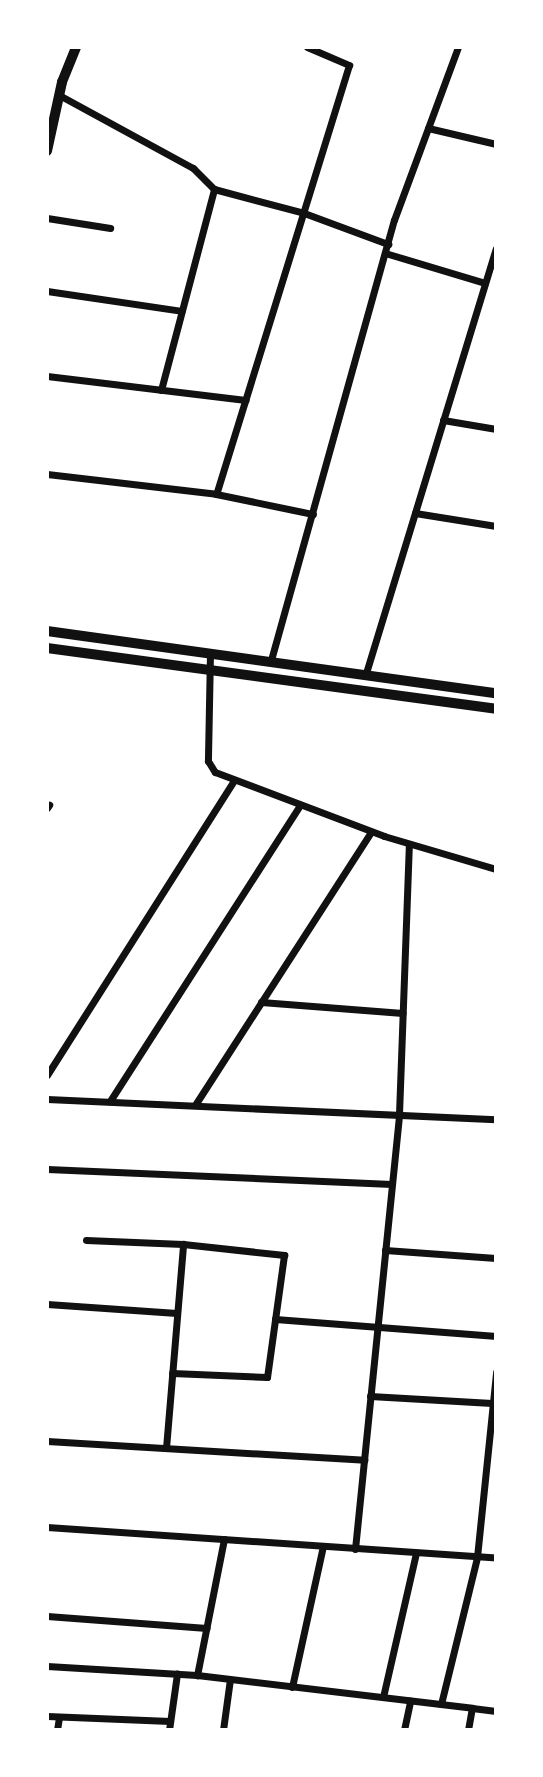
<!DOCTYPE html>
<html>
<head>
<meta charset="utf-8">
<style>
  body { margin:0 }
  #map { position:relative; width:543px; height:1777px; overflow:hidden; background:#fff; font-family:Manrope,sans-serif }
  div>[style] { position:absolute }
  .minor>* { height:7px; margin:-3.5px; padding:0 3.5px; transform-origin:3.5px; border-radius:3.5px; background:#111 }
  .tertiary>* { height:10px; margin:-5px; padding:0 5px; transform-origin:5px; border-radius:5px; background:#111 }
  .secondary>* { height:10px; margin:-5px; padding:0 5px; transform-origin:5px; border-radius:5px; background:#111 }
  span { translate:-50% -50%; white-space:nowrap; text-align:center; line-height:1.15; -webkit-text-stroke:5px #fff; paint-order:stroke }
  .frame { position:absolute; inset:0; border:49px solid #fff; pointer-events:none }
</style>
</head>
<body>
<div id="map">
  <div class="minor">
    <i style="left:307px;top:47px;width:46px;rotate:23.2deg"></i>
    <i style="left:349px;top:65px;width:449px;rotate:107.2deg"></i>
    <i style="left:216px;top:494px;width:99px;rotate:11.7deg"></i>
    <i style="left:59px;top:95px;width:153px;rotate:28.6deg"></i>
    <i style="left:193px;top:168px;width:30px;rotate:45deg"></i>
    <i style="left:428px;top:128px;width:70px;rotate:13.2deg"></i>
    <i style="left:47px;top:218px;width:64px;rotate:9deg"></i>
    <i style="left:385px;top:253px;width:104px;rotate:16.7deg"></i>
    <i style="left:47px;top:291px;width:136px;rotate:8.4deg"></i>
    <i style="left:47px;top:376px;width:200px;rotate:6.9deg"></i>
    <i style="left:161px;top:390px;width:208px;rotate:-75.2deg"></i>
    <i style="left:214px;top:189px;width:93px;rotate:14.9deg"></i>
    <i style="left:304px;top:213px;width:90px;rotate:20.3deg"></i>
    <i style="left:443px;top:420px;width:54px;rotate:9.6deg"></i>
    <i style="left:47px;top:474px;width:170px;rotate:6.7deg"></i>
    <i style="left:415px;top:513px;width:82px;rotate:9.1deg"></i>
    <i style="left:210px;top:653px;width:108px;rotate:91.1deg"></i>
    <i style="left:208px;top:761px;width:13px;rotate:58deg"></i>
    <i style="left:215px;top:772px;width:181px;rotate:20.7deg"></i>
    <i style="left:384px;top:836px;width:117px;rotate:16.4deg"></i>
    <i style="left:271px;top:660px;width:457px;rotate:-74.4deg"></i>
    <i style="left:394px;top:220px;width:184px;rotate:-69.7deg"></i>
    <i style="left:366px;top:673px;width:444px;rotate:-73deg"></i>
    <i style="left:47px;top:808px;width:4px;rotate:-56deg"></i>
    <i style="left:261px;top:1002px;width:142px;rotate:4.4deg"></i>
    <i style="left:47px;top:1075px;width:349px;rotate:-57.6deg"></i>
    <i style="left:47px;top:1099px;width:449px;rotate:2.6deg"></i>
    <i style="left:110px;top:1101px;width:352px;rotate:-57.3deg"></i>
    <i style="left:195px;top:1105px;width:325px;rotate:-57.2deg"></i>
    <i style="left:47px;top:1169px;width:345px;rotate:2.5deg"></i>
    <i style="left:86px;top:1240px;width:97px;rotate:2.4deg"></i>
    <i style="left:385px;top:1250px;width:111px;rotate:4.1deg"></i>
    <i style="left:47px;top:1304px;width:130px;rotate:4deg"></i>
    <i style="left:275px;top:1319px;width:222px;rotate:4.4deg"></i>
    <i style="left:370px;top:1396px;width:122px;rotate:3.3deg"></i>
    <i style="left:47px;top:1441px;width:318px;rotate:3.4deg"></i>
    <i style="left:166px;top:1448px;width:205px;rotate:-85.2deg"></i>
    <i style="left:183px;top:1244px;width:102px;rotate:6.2deg"></i>
    <i style="left:284px;top:1255px;width:123px;rotate:97.9deg"></i>
    <i style="left:267px;top:1377px;width:95px;rotate:-177.6deg"></i>
    <i style="left:47px;top:1527px;width:450px;rotate:3.9deg"></i>
    <i style="left:224px;top:1539px;width:139px;rotate:101.2deg"></i>
    <i style="left:197px;top:1675px;width:277px;rotate:6.8deg"></i>
    <i style="left:355px;top:1549px;width:437px;rotate:-84.2deg"></i>
    <i style="left:399px;top:1114px;width:270px;rotate:-87.9deg"></i>
    <i style="left:47px;top:1616px;width:160px;rotate:4.3deg"></i>
    <i style="left:47px;top:1666px;width:150px;rotate:3.4deg"></i>
    <i style="left:292px;top:1687px;width:144px;rotate:-77.6deg"></i>
    <i style="left:383px;top:1697px;width:148px;rotate:-77.1deg"></i>
    <i style="left:441px;top:1704px;width:151px;rotate:-76.2deg"></i>
    <i style="left:477px;top:1557px;width:186px;rotate:-84.1deg"></i>
    <i style="left:47px;top:1716px;width:123px;rotate:2.3deg"></i>
    <i style="left:57px;top:1730px;width:13px;rotate:-81deg"></i>
    <i style="left:169px;top:1730px;width:57px;rotate:-81.9deg"></i>
    <i style="left:223px;top:1730px;width:51px;rotate:-82.2deg"></i>
    <i style="left:404px;top:1730px;width:30px;rotate:-78deg"></i>
    <i style="left:468px;top:1730px;width:22px;rotate:-80deg"></i>
    <i style="left:472px;top:1708px;width:24px;rotate:7deg"></i>
  </div>
  <div class="tertiary">
    <i style="left:47px;top:151px;width:71px;rotate:-77.7deg"></i>
    <i style="left:62px;top:82px;width:38px;rotate:-68deg"></i>
  </div>
  <div class="secondary">
    <i style="left:47px;top:631px;width:453px;rotate:7.9deg"></i>
    <i style="left:47px;top:648px;width:453px;rotate:7.7deg"></i>
  </div>
  <div class="frame"></div>
</div>
</body>
</html>
